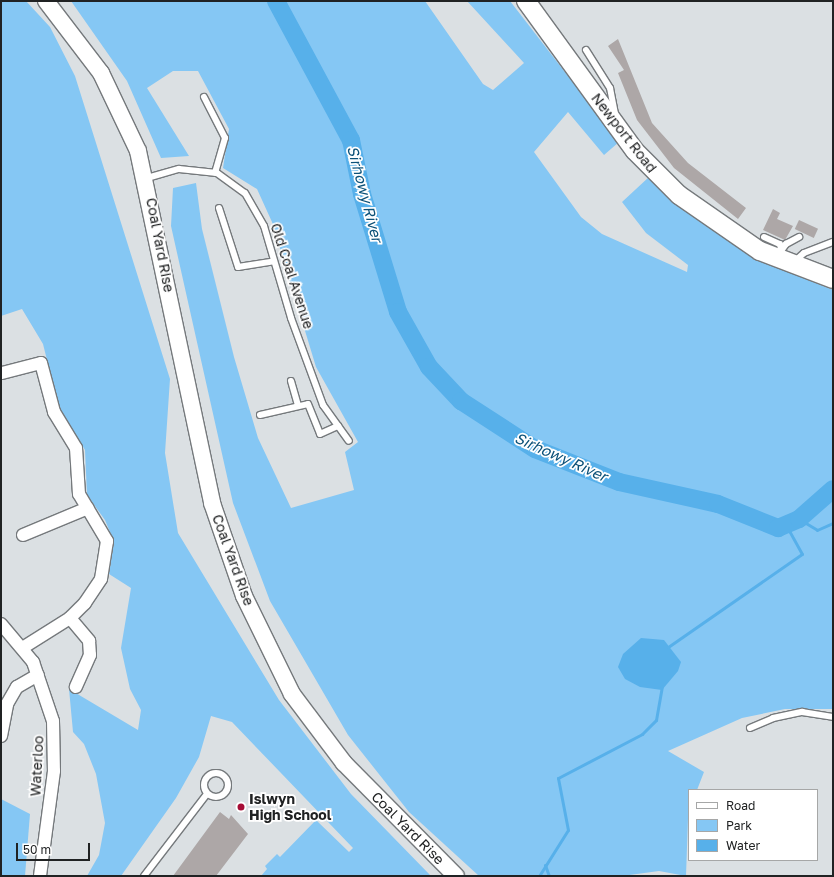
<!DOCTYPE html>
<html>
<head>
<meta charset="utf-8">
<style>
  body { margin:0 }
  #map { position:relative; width:834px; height:877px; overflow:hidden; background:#dbe0e3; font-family:"Golos Text",sans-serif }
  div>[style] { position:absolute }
  .green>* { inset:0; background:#85c7f4 }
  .water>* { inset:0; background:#57b0ea }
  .stream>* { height:3px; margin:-1.5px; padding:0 1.5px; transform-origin:1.5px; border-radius:1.5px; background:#57b0ea }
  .river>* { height:18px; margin:-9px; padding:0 9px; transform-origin:9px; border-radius:9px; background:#57b0ea }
  .building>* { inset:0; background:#ada7a7; transform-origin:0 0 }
  .roads { filter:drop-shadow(1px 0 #75797c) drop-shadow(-1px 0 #75797c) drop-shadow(0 1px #75797c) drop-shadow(0 -1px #75797c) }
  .lane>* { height:6px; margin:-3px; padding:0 3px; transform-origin:3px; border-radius:3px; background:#fff }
  .lane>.ring { margin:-3px; padding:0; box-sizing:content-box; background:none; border:6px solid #fff; border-radius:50% }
  .street>* { height:12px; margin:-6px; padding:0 6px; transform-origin:6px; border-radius:6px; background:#fff }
  .secondary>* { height:16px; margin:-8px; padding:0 8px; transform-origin:8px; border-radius:8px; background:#fff }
  .primary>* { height:18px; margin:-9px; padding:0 9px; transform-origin:9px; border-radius:9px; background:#fff }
  .dots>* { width:11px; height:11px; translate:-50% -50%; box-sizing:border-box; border:2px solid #fff; border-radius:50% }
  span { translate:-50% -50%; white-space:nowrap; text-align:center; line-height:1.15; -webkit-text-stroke:3.5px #fff; paint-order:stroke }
  .street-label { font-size:14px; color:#202223 }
  .poi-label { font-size:14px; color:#202223; font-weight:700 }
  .left { translate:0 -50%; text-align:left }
  .water-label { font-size:15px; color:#0d5279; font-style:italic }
  .frame { position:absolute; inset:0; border:2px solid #202223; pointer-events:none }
  .legend { position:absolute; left:688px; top:789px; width:130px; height:72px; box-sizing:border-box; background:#fff; border:1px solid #a6a7a7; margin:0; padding:5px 7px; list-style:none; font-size:12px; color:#202223 }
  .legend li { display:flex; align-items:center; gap:8px; height:20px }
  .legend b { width:20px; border:1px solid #a6a7a7 }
  .scale { position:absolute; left:16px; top:843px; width:74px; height:18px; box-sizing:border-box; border:2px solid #202223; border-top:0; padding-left:5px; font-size:12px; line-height:14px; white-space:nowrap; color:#202223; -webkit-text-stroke:3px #fff; paint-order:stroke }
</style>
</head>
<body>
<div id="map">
  <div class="green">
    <i style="clip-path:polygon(1px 1px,26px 1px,50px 27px,75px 76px,170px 379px,165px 453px,178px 533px,279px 700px,351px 794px,430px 875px,436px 876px,261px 876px,267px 869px,265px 866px,277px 854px,280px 857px,316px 820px,349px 852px,353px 848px,232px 722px,211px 716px,199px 757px,176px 798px,121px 876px,87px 876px,99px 855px,105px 823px,96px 774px,84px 744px,73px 732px,69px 689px,138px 730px,141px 710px,130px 689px,121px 648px,131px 588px,109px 574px,114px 542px,105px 520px,87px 495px,85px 450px,59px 408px,43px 344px,22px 309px,1px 316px)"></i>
    <i style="clip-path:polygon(71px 1px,425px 1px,483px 84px,493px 90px,524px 63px,467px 1px,510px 1px,619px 142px,604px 155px,568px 112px,534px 152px,581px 217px,602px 234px,687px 272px,688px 265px,646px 233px,622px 202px,649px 177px,727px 240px,765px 263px,833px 290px,833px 709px,785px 709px,742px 718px,668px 751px,704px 772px,697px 790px,689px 790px,686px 876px,659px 871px,622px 876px,479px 876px,409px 812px,348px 735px,270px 601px,233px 503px,171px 226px,173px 188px,196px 183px,202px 229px,234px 357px,258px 438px,291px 508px,354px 490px,345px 452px,358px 442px,316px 367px,272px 222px,257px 189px,223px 168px,229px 129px,198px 71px,173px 71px,147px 88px,189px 156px,161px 158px,127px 81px)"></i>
    <i style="clip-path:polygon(1px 799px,30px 814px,25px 876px,1px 876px)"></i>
  </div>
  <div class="water">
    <i style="clip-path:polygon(641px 638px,664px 640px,681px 662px,678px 671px,662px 690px,640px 687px,625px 679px,618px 667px,623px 654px)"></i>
  </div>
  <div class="stream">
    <i style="left:799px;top:519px;width:21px;rotate:31deg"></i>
    <i style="left:817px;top:530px;width:17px;rotate:-24deg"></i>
    <i style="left:668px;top:647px;width:163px;rotate:-34.8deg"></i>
    <i style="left:802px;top:554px;width:33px;rotate:-119deg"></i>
    <i style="left:545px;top:865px;width:12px;rotate:70deg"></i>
    <i style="left:539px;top:876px;width:54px;rotate:-57.8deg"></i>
    <i style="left:568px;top:830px;width:53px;rotate:-100.9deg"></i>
    <i style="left:558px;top:778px;width:95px;rotate:-27.6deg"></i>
    <i style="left:642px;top:734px;width:20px;rotate:-45deg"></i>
    <i style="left:656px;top:720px;width:34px;rotate:-80deg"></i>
  </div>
  <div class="river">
    <i style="left:276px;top:1px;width:158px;rotate:61.7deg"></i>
    <i style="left:351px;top:140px;width:55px;rotate:78.5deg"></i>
    <i style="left:362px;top:194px;width:123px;rotate:73deg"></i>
    <i style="left:398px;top:312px;width:63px;rotate:60.6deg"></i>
    <i style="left:429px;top:367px;width:47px;rotate:46.7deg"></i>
    <i style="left:461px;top:401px;width:88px;rotate:33deg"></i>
    <i style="left:535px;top:449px;width:90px;rotate:21.4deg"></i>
    <i style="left:619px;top:482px;width:101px;rotate:12.5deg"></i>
    <i style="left:718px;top:504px;width:65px;rotate:21.8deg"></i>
    <i style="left:778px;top:528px;width:23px;rotate:-23deg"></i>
    <i style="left:799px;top:519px;width:45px;rotate:-41.4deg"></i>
  </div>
  <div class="building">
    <i style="clip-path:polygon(618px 39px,652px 123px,688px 163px,746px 208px,738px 219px,674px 168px,637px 120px,618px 73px,624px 70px,608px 46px)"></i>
    <i style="clip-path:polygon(773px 209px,780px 213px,777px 219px,793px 226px,785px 240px,763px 230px)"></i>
    <i style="left:799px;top:220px;width:21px;height:10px;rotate:25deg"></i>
    <i style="clip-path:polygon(220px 812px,229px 819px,231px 815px,248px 834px,216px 876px,173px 876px)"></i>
  </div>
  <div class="roads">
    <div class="lane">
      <i style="left:586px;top:50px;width:45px;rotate:57.7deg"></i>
      <i style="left:610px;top:88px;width:25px;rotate:79deg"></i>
      <i style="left:204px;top:97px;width:46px;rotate:62.9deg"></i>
      <i style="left:225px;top:138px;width:36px;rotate:106deg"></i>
      <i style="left:147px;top:178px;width:33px;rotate:-16deg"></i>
      <i style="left:179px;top:169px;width:38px;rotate:6deg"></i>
      <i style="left:217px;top:173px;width:34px;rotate:36deg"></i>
      <i style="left:245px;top:193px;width:38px;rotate:60deg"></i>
      <i style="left:264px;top:226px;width:96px;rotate:73.6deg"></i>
      <i style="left:291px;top:318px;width:93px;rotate:69.8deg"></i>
      <i style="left:323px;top:405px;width:44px;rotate:54.2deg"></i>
      <i style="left:219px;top:208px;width:62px;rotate:72.1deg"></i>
      <i style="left:238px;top:267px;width:36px;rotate:-9deg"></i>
      <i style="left:764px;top:237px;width:17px;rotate:24deg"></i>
      <i style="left:780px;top:244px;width:5px;rotate:79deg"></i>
      <i style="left:778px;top:255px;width:14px;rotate:-54deg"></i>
      <i style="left:786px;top:244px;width:15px;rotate:-28deg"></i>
      <i style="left:794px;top:262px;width:13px;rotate:-42deg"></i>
      <i style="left:804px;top:253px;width:31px;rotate:-21deg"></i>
      <i style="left:291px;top:381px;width:25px;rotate:74deg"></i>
      <i style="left:260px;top:415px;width:49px;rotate:-12.9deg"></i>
      <i style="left:308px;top:404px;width:32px;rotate:68deg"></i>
      <i style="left:320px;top:434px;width:20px;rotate:-24deg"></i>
      <i style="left:750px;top:728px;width:25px;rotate:-23deg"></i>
      <i style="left:773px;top:718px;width:30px;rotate:-12deg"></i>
      <i style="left:802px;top:712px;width:31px;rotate:9deg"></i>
      <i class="ring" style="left:204px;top:773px;width:18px;height:18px"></i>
      <i style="left:144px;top:876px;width:103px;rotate:-52.5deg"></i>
    </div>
    <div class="street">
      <i style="left:2px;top:373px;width:40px;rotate:-14.4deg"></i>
      <i style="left:41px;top:363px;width:51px;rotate:75.1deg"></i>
      <i style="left:54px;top:412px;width:42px;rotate:58.6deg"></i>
      <i style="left:76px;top:448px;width:46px;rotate:86.3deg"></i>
      <i style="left:79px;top:494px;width:55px;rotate:59.2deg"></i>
      <i style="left:107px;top:541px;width:38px;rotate:99deg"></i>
      <i style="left:101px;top:579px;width:29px;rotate:124deg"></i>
      <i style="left:85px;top:603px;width:21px;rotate:135deg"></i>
      <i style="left:70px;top:618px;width:54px;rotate:147.8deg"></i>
      <i style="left:23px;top:535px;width:70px;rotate:-22.6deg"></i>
      <i style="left:70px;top:618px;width:30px;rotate:50deg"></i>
      <i style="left:89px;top:641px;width:14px;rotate:86deg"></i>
      <i style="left:90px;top:655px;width:35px;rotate:114deg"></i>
      <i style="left:1px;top:624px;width:50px;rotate:49.9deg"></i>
      <i style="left:33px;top:662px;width:62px;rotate:71.3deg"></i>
      <i style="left:53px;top:721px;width:50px;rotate:88.9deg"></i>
      <i style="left:54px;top:771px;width:106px;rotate:97.6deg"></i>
      <i style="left:1px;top:736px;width:33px;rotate:-79deg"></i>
      <i style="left:7px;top:704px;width:20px;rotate:-60deg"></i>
      <i style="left:17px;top:687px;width:24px;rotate:-30deg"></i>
    </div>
    <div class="secondary">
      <i style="left:46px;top:1px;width:91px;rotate:52.6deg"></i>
      <i style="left:101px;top:73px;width:86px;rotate:64.6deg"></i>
      <i style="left:138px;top:151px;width:360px;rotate:78.1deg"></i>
      <i style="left:212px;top:503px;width:98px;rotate:71deg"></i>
      <i style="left:244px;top:596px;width:109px;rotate:63.9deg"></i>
      <i style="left:292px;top:694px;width:86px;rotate:53deg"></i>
      <i style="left:344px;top:763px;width:159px;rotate:45.3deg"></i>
    </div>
    <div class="primary">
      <i style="left:526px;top:1px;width:185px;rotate:54deg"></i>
      <i style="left:635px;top:151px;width:62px;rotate:45deg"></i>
      <i style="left:679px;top:195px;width:98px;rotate:34.7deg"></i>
      <i style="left:760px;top:251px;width:78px;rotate:21deg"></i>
    </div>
  </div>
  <div class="dots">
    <i style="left:241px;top:807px;background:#a60d36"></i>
  </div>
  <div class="street-label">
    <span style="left:624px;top:133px;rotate:52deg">Newport Road</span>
    <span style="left:160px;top:245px;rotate:79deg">Coal Yard Rise</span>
    <span style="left:292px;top:276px;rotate:72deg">Old Coal Avenue</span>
    <span style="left:233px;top:560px;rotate:70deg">Coal Yard Rise</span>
    <span style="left:37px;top:766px;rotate:-87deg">Waterloo</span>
    <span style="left:408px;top:828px;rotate:45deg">Coal Yard Rise</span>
  </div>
  <div class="poi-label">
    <span class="left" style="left:249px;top:807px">Islwyn<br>High School</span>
  </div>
  <div class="water-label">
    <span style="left:365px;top:194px;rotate:75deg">Sirhowy River</span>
    <span style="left:561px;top:457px;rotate:24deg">Sirhowy River</span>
  </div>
  <div class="frame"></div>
  <ul class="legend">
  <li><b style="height:5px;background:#fff"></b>Road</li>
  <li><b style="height:11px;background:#85c7f4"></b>Park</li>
  <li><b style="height:11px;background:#57b0ea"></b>Water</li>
  </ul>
  <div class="scale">50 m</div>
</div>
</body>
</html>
